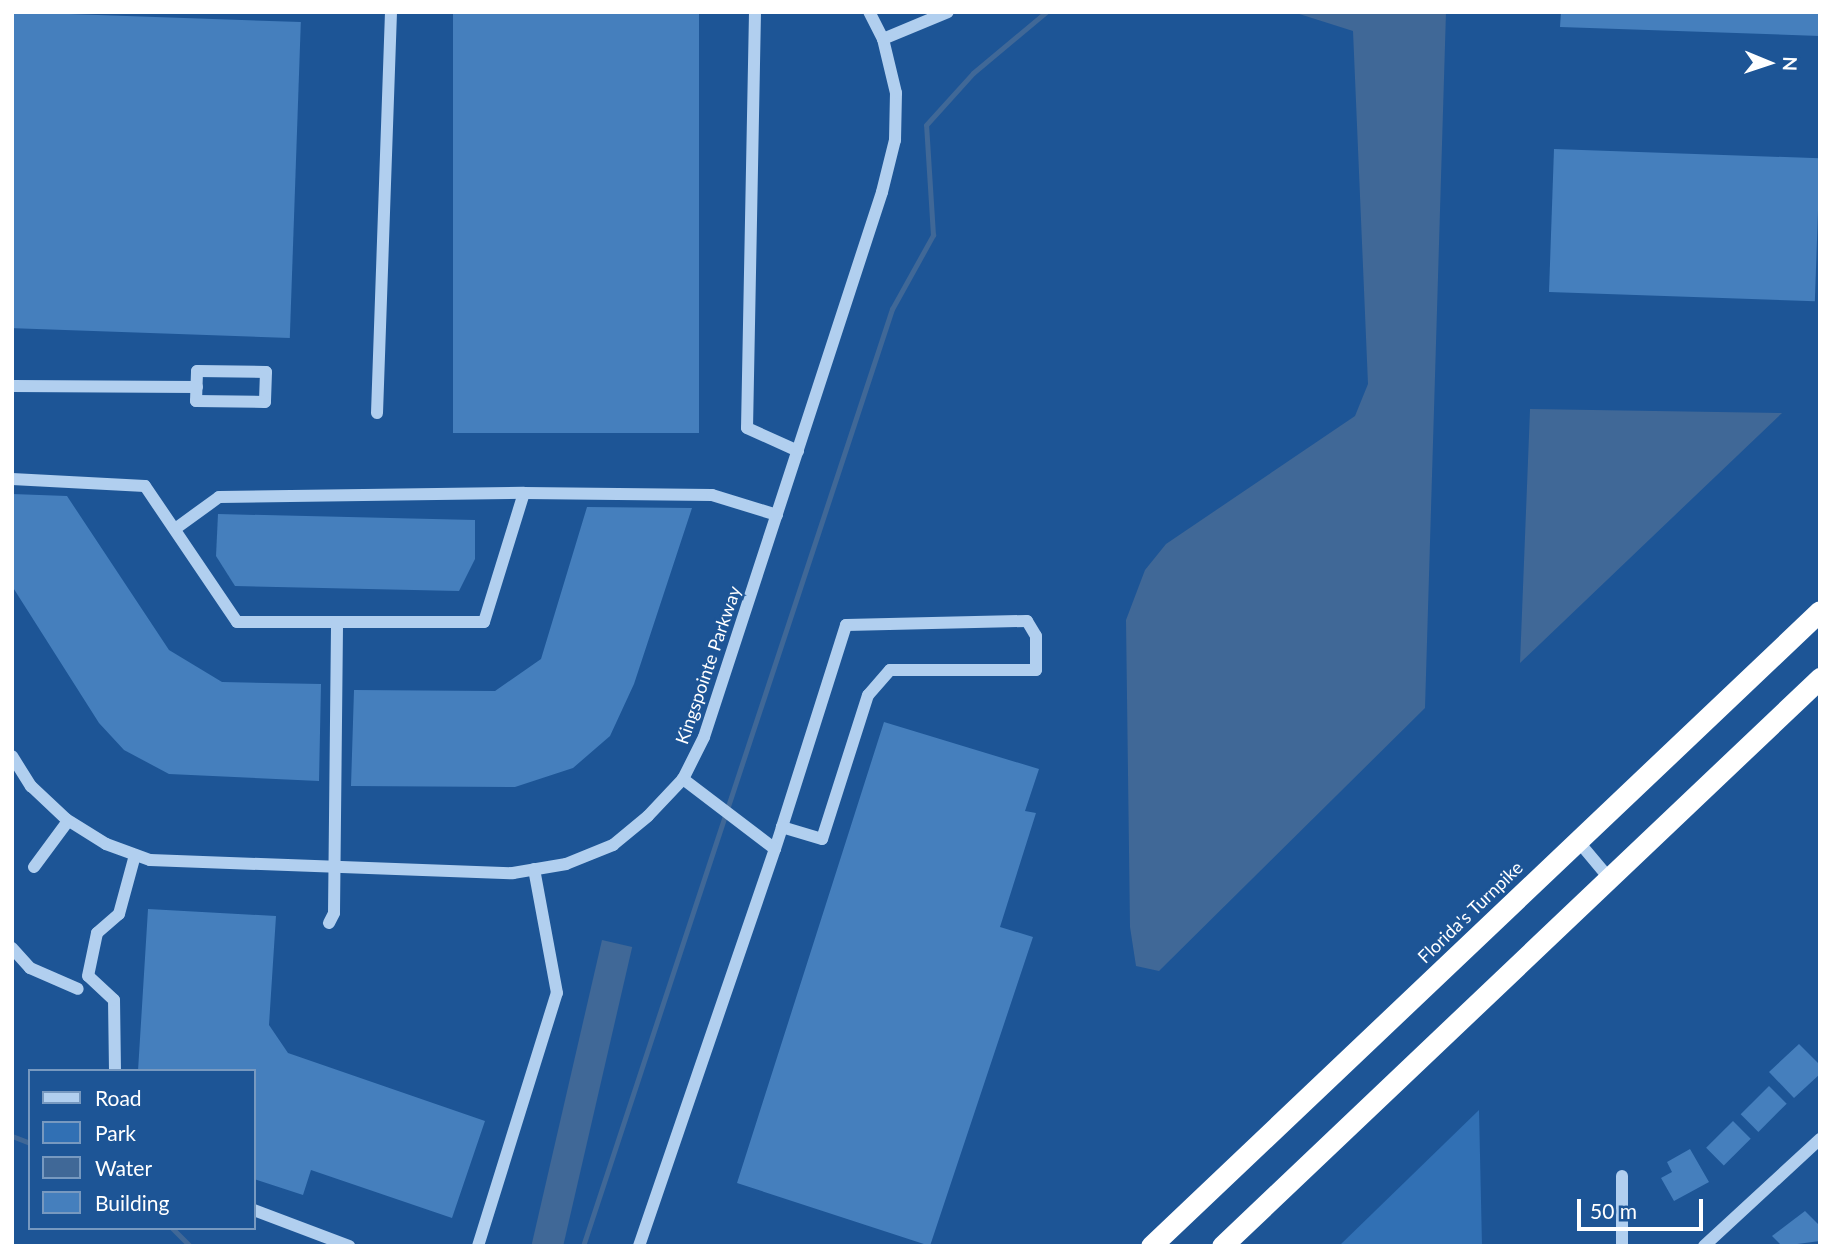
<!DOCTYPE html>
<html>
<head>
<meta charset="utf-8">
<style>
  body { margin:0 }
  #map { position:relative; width:1832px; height:1258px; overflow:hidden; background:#1d5596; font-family:Lato,sans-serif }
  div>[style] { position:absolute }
  .green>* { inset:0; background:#3170b4 }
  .water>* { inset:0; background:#406897; transform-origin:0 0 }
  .stream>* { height:5px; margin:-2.5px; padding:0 2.5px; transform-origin:2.5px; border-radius:2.5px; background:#406897 }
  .building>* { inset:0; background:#457fbd; transform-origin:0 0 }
  .minor>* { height:12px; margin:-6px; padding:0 6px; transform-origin:6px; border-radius:6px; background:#b1cfef }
  .highway>* { height:21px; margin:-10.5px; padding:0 10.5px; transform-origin:10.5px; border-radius:10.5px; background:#fff }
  span { translate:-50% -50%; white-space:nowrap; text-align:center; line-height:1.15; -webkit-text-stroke:5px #1d5596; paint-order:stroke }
  .street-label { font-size:18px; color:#fff }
  .frame { position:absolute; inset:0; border:14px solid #fff; pointer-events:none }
  .legend { position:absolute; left:28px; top:1069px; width:228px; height:161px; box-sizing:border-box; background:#1d5596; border:2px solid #7799c0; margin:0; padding:9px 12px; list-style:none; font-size:21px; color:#fff }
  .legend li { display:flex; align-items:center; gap:14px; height:35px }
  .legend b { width:35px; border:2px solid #7799c0 }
  .north { position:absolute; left:1734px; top:28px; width:70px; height:70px; -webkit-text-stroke:5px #1d5596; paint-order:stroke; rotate:92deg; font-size:19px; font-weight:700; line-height:28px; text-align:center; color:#fff }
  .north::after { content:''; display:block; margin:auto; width:24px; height:32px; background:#fff; clip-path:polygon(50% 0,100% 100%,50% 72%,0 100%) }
  .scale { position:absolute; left:1577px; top:1199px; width:126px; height:32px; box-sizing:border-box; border:4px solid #fff; border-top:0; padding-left:9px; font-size:21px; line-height:24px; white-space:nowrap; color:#fff; -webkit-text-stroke:5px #1d5596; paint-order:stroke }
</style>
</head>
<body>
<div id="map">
  <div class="green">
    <i style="clip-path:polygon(1479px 1110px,1482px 1246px,1339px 1246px)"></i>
  </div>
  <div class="water">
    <i style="clip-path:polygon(1293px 12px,1446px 12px,1425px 708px,1159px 971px,1136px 966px,1130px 927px,1126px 620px,1145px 570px,1166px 544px,1355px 416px,1368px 384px,1353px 31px)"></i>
    <i style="clip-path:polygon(1530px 409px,1782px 413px,1520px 663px,1530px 410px)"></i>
    <i style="left:602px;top:940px;width:31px;height:321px;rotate:13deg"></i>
  </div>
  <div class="stream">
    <i style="left:12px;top:1136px;width:19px;rotate:21deg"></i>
    <i style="left:172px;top:1228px;width:25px;rotate:45deg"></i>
    <i style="left:583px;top:1246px;width:987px;rotate:-71.75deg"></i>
    <i style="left:892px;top:309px;width:85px;rotate:-61deg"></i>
    <i style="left:933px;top:235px;width:110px;rotate:-93.6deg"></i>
    <i style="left:926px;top:125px;width:70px;rotate:-47.9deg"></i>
    <i style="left:973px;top:73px;width:95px;rotate:-39.9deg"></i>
  </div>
  <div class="building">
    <i style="left:12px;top:12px;width:289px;height:316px;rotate:2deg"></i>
    <i style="left:453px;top:12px;width:246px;height:421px"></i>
    <i style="clip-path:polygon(1561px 12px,1820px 12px,1820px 36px,1560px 27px)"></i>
    <i style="left:1554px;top:149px;width:266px;height:143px;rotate:2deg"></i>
    <i style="clip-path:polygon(12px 494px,67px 496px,169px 650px,222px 682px,321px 684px,319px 781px,169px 774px,124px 750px,99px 723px,12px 586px)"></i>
    <i style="clip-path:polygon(587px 507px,692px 508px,634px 684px,610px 736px,573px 768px,515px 787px,351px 786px,354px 690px,495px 691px,541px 659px)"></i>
    <i style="clip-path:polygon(218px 514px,475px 520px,475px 559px,459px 591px,235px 586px,216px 556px)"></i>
    <i style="clip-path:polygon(884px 722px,1039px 769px,1025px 811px,1036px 813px,1000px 927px,1033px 937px,930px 1246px,737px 1183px)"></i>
    <i style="clip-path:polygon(148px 909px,276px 916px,269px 1025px,288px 1053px,485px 1121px,452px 1218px,311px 1170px,303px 1195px,254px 1179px,254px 1071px,138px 1071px)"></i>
    <i style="clip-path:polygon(1799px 1044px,1820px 1065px,1820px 1074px,1794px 1098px,1769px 1072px)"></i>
    <i style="left:1769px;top:1086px;width:25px;height:40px;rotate:45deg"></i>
    <i style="left:1733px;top:1121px;width:25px;height:38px;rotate:45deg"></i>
    <i style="clip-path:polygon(1690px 1149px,1709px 1182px,1674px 1201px,1661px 1178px,1672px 1172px,1667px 1162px)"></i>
    <i style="clip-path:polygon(1805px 1211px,1820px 1226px,1820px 1241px,1782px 1246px,1772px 1236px)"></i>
  </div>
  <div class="minor">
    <i style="left:755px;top:12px;width:416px;rotate:91.1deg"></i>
    <i style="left:747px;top:428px;width:56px;rotate:24.3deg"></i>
    <i style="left:883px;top:39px;width:70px;rotate:-22.6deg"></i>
    <i style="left:197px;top:371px;width:69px;rotate:0.8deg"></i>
    <i style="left:266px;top:372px;width:30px;rotate:92deg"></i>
    <i style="left:265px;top:402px;width:69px;rotate:-179.2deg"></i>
    <i style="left:196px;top:401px;width:30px;rotate:-88deg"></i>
    <i style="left:12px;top:386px;width:185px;rotate:0.3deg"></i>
    <i style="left:377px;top:413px;width:401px;rotate:-88deg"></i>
    <i style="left:12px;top:479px;width:133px;rotate:3deg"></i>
    <i style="left:145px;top:486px;width:164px;rotate:55.9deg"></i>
    <i style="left:237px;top:622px;width:247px"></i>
    <i style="left:484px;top:622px;width:135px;rotate:-72.8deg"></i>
    <i style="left:524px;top:493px;width:188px;rotate:0.6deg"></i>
    <i style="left:712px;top:495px;width:68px;rotate:17.1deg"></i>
    <i style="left:175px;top:529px;width:54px;rotate:-36deg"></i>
    <i style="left:219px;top:497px;width:305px;rotate:-0.8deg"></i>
    <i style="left:12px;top:756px;width:36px;rotate:58deg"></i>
    <i style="left:31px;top:786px;width:48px;rotate:43.3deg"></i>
    <i style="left:66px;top:819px;width:47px;rotate:32deg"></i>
    <i style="left:106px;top:844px;width:47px;rotate:20deg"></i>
    <i style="left:150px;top:860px;width:363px;rotate:2.1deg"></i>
    <i style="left:513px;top:873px;width:54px;rotate:-9.6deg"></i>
    <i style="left:566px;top:864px;width:51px;rotate:-22deg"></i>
    <i style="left:613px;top:845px;width:45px;rotate:-39.6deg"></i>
    <i style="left:648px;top:816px;width:51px;rotate:-46.6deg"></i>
    <i style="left:683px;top:779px;width:47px;rotate:-63.4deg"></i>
    <i style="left:704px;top:737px;width:573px;rotate:-71.91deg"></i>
    <i style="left:882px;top:192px;width:54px;rotate:-76deg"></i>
    <i style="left:895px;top:140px;width:47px;rotate:-88.8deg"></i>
    <i style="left:896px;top:93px;width:56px;rotate:-103.5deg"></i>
    <i style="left:883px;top:39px;width:30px;rotate:-117deg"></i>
    <i style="left:1578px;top:841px;width:48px;rotate:50deg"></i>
    <i style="left:775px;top:849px;width:23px;rotate:-72deg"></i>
    <i style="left:782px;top:827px;width:212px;rotate:-72.4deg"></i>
    <i style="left:846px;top:625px;width:181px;rotate:-1.3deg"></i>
    <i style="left:1027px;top:621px;width:17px;rotate:59deg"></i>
    <i style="left:1036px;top:636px;width:34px;rotate:90deg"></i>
    <i style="left:1036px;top:670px;width:146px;rotate:180deg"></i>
    <i style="left:890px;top:670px;width:33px;rotate:131deg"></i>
    <i style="left:868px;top:695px;width:151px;rotate:107.7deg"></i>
    <i style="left:822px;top:839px;width:42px;rotate:-163.3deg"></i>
    <i style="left:34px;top:867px;width:57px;rotate:-53.5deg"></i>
    <i style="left:329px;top:923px;width:11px;rotate:-63deg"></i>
    <i style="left:334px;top:913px;width:291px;rotate:-89.4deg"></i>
    <i style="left:12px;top:948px;width:27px;rotate:48deg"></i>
    <i style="left:30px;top:968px;width:52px;rotate:23.6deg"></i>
    <i style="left:115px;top:1071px;width:71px;rotate:-90.8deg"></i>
    <i style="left:114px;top:1000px;width:35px;rotate:-137deg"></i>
    <i style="left:88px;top:976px;width:44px;rotate:-78.2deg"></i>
    <i style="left:97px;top:933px;width:29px;rotate:-41deg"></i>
    <i style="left:119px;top:914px;width:61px;rotate:-74.8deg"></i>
    <i style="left:254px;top:1210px;width:102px;rotate:20.8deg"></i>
    <i style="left:478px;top:1246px;width:265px;rotate:-72.7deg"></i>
    <i style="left:557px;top:993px;width:126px;rotate:-100.5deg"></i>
    <i style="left:639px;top:1246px;width:420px;rotate:-71.1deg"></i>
    <i style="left:775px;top:849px;width:116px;rotate:-142.7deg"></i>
    <i style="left:1622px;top:1246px;width:70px;rotate:-90deg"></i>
    <i style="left:1704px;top:1246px;width:158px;rotate:-42.7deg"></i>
  </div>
  <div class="highway">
    <i style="left:1151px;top:1246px;width:922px;rotate:-43.51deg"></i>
    <i style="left:1222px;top:1246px;width:825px;rotate:-43.53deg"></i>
  </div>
  <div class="street-label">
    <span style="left:708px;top:665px;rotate:-71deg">Kingspointe Parkway</span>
    <span style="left:1470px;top:912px;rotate:-44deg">Florida's Turnpike</span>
  </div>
  <div class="frame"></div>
  <ul class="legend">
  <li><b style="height:9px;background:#b1cfef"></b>Road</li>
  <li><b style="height:19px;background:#3170b4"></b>Park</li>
  <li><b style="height:19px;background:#406897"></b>Water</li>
  <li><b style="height:19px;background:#457fbd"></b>Building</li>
  </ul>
  <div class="north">N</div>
  <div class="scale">50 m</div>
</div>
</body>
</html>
